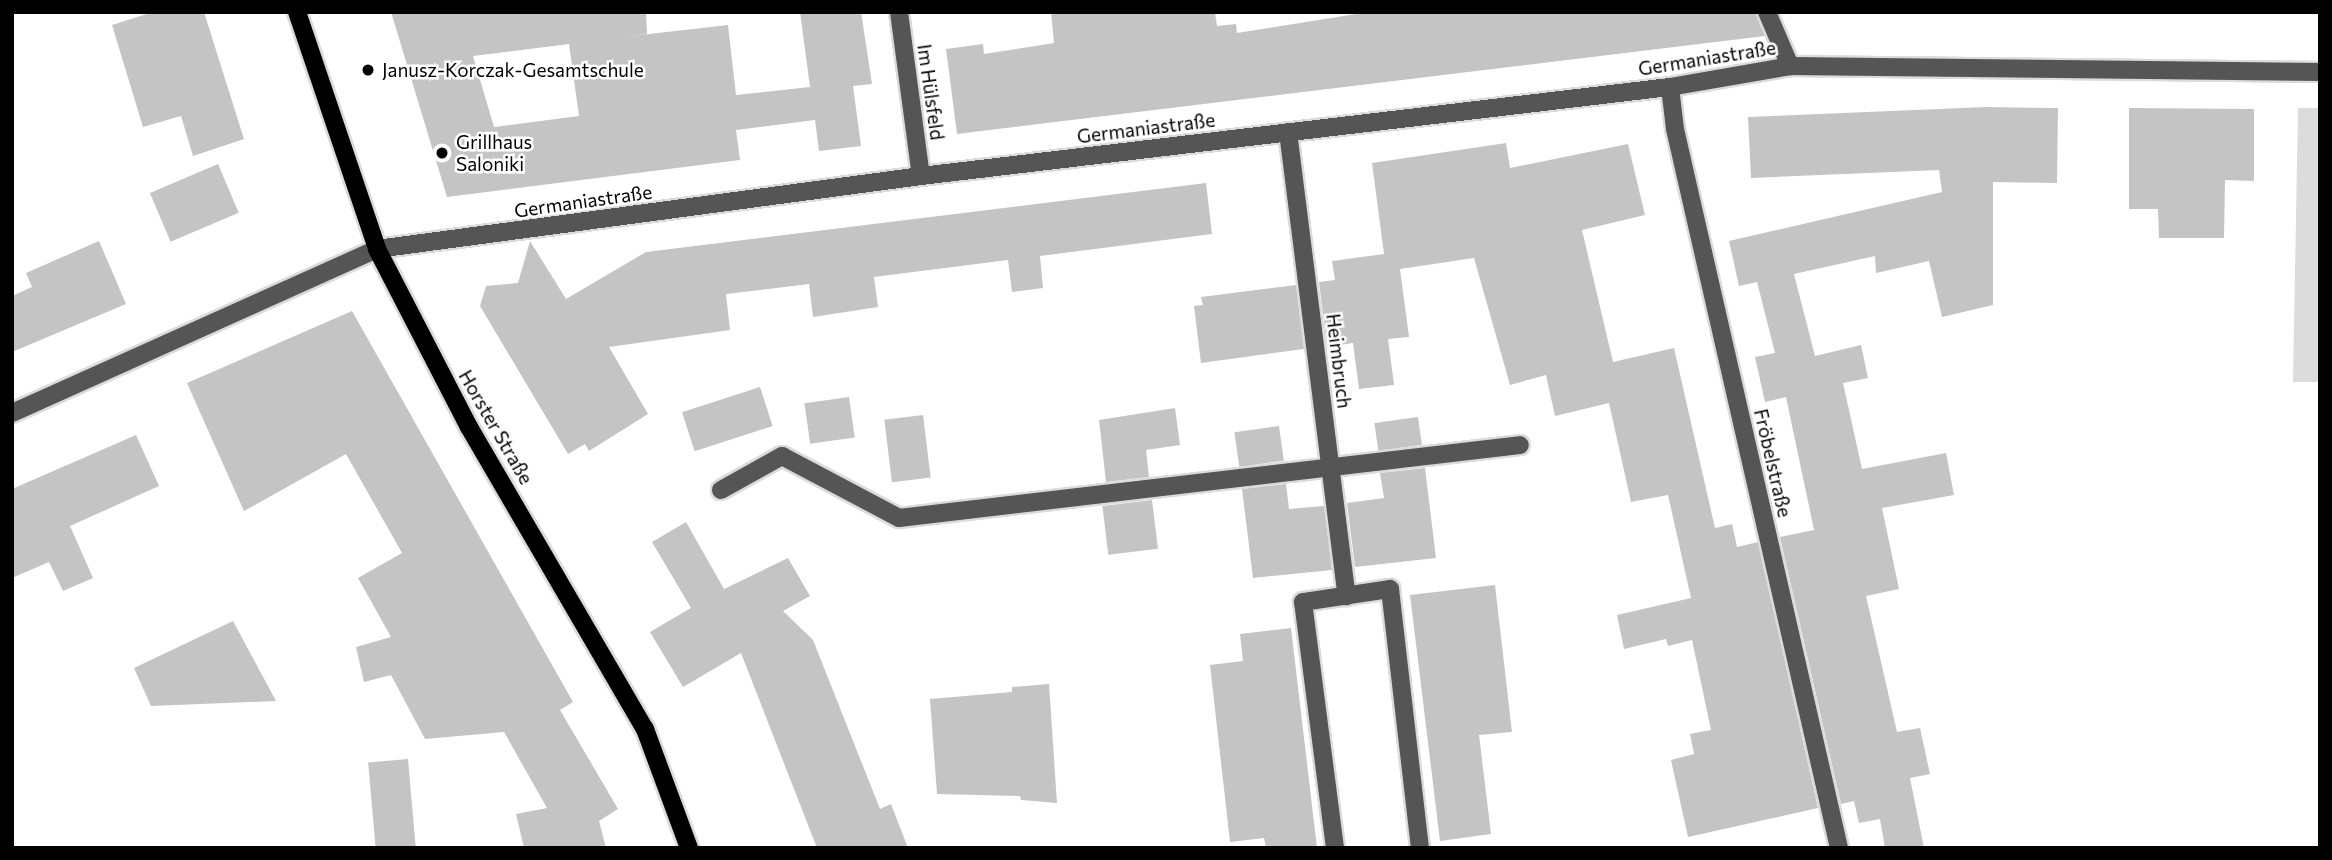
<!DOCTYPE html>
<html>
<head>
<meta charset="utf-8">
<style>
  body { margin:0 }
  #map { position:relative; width:2332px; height:860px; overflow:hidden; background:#fff; font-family:Commissioner,sans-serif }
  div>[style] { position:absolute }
  .green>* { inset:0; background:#dcdcdc }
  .building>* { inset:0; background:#c4c4c4; transform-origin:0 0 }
  .roads { filter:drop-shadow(2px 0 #dbdbdb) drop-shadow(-2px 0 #dbdbdb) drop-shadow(0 2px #dbdbdb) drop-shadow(0 -2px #dbdbdb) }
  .minor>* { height:18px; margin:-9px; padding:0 9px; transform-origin:9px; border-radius:9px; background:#555 }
  .major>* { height:18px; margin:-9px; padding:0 9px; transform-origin:9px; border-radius:9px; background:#000 }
  .dots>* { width:19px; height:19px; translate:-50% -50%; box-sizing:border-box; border:4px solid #fff; border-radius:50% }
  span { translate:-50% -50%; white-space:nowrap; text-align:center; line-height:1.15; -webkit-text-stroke:5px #fff; paint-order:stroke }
  .street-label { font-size:19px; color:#000 }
  .poi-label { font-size:19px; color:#000 }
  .left { translate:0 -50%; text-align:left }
  .frame { position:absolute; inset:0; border:14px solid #000; pointer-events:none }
</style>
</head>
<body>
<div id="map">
  <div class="green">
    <i style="clip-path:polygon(2298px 108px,2320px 108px,2320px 382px,2293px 382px)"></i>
  </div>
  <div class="building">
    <i style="clip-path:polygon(153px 12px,204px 12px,244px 139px,193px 156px,181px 116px,143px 127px,112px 25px)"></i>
    <i style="clip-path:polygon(evenodd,391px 12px,646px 12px,647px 34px,614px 38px,728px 25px,736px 95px,810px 87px,800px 12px,861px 12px,872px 84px,853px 86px,861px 146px,819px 151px,815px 120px,736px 130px,740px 160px,447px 197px,391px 12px,569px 44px,579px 116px,494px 127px,473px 56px,569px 44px)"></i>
    <i style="clip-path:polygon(1051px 12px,1215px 12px,1217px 26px,1236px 24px,1237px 33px,1369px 12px,1756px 12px,1765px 36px,957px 134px,946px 49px,983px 44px,984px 54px,1054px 43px)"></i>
    <i style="clip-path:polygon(1986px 107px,2058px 108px,2057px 183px,1993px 182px,1993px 305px,1942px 317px,1929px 261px,1876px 273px,1875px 256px,1794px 274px,1815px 356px,1861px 345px,1868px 378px,1843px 383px,1862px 469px,1946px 453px,1954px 495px,1882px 508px,1899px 589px,1866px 596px,1897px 732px,1920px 728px,1930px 774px,1910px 778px,1924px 848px,1885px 848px,1880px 819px,1859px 823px,1854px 801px,1841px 804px,1780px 537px,1814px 530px,1786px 397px,1765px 402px,1755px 357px,1775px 353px,1757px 282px,1739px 286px,1729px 241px,1942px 192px,1939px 170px,1751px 178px,1748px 117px)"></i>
    <i style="clip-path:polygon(2129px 108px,2254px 109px,2254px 181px,2225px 180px,2224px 238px,2159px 238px,2158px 209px,2129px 209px)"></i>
    <i style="clip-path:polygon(1506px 143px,1510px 168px,1628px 144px,1645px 215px,1582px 230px,1613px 362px,1674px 348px,1715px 528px,1732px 524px,1737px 547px,1758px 542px,1818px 808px,1688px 837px,1671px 760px,1694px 754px,1690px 734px,1711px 730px,1692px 640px,1668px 646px,1666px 639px,1624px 649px,1617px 615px,1691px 598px,1668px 495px,1631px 502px,1609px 403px,1555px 416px,1546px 375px,1510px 385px,1474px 258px,1400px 269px,1409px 337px,1388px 339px,1394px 385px,1359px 389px,1353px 343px,1327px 347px,1319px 282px,1335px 280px,1332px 261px,1384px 254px,1372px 163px)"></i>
    <i style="left:218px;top:164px;width:53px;height:74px;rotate:67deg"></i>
    <i style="clip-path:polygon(1206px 183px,1212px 234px,1040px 256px,1043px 288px,1012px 292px,1008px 260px,874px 277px,878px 307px,813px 317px,809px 284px,726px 294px,730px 330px,609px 347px,648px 414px,589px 451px,585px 444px,568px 454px,480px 306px,486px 286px,518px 283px,530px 241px,566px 299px,646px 252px)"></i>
    <i style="clip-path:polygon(99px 241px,126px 304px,12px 352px,12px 296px,32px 287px,26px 273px)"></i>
    <i style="clip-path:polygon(1296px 285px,1304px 349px,1201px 363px,1194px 306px,1203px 305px,1201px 297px)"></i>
    <i style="clip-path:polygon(352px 311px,573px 702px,560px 710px,618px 809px,599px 821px,606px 848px,524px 848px,516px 814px,547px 808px,504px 732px,425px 739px,391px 675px,364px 682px,356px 647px,391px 637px,358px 578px,402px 553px,346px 454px,244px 511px,187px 383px)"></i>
    <i style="left:760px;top:387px;width:41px;height:82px;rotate:72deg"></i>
    <i style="left:849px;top:397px;width:41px;height:45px;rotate:82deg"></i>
    <i style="clip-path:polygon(1175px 408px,1180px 445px,1146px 450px,1149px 477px,1106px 482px,1099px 420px)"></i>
    <i style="left:923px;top:415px;width:63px;height:39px;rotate:83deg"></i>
    <i style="left:1418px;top:417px;width:28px;height:44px;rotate:82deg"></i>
    <i style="left:1279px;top:426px;width:35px;height:45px;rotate:82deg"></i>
    <i style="clip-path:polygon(136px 435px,159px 486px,70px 526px,93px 578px,63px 591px,49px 562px,12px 578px,12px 489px)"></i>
    <i style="clip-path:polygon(1425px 468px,1436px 558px,1355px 567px,1347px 503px,1384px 498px,1380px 473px)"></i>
    <i style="clip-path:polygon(1286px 484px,1289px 509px,1324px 506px,1332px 570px,1253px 578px,1242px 489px)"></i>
    <i style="left:1152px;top:500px;width:49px;height:50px;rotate:83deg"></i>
    <i style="clip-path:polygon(686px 522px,724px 589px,788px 558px,810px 596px,783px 611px,813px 640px,880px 809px,891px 804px,908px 848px,817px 848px,741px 653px,683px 687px,650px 632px,691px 608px,652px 542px)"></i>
    <i style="clip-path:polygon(1495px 585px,1512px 732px,1479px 735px,1491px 834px,1440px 841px,1410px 595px)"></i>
    <i style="clip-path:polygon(233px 621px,276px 701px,151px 706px,134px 668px)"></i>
    <i style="clip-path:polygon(1291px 628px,1317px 848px,1266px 848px,1264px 838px,1230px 842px,1210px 665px,1243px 661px,1240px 634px)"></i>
    <i style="clip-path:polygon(1049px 684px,1057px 803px,1021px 800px,1020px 796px,937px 794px,930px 699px,1012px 692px,1012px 687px)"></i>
    <i style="left:408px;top:759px;width:89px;height:40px;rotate:85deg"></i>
  </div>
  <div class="roads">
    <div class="minor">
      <i style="left:899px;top:12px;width:165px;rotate:82.4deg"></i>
      <i style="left:1767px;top:12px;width:59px;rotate:66.9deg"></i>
      <i style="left:1670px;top:87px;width:42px;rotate:83.2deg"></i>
      <i style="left:1675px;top:129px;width:737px;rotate:77.15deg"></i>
      <i style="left:1288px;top:132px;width:468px;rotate:82.8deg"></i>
      <i style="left:12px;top:413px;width:400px;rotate:-24.2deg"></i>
      <i style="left:377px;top:249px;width:549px;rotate:-7.64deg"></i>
      <i style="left:921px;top:176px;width:754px;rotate:-6.78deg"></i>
      <i style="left:1670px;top:87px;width:122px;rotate:-9.9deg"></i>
      <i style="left:1790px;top:66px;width:530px;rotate:0.65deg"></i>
      <i style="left:721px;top:490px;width:70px;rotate:-29.1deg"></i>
      <i style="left:782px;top:456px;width:132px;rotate:27.9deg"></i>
      <i style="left:899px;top:518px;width:625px;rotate:-6.7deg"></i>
      <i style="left:1335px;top:848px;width:248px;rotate:-97.4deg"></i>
      <i style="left:1303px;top:602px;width:88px;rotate:-8.5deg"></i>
      <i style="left:1390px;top:589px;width:261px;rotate:83.4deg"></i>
    </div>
    <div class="major">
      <i style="left:297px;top:12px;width:250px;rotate:71.3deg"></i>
      <i style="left:377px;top:249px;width:200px;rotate:62.7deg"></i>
      <i style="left:469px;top:427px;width:350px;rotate:59.8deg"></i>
      <i style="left:645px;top:729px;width:127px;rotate:69.7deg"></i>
    </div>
  </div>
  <div class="dots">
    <i style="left:368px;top:70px;background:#000"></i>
    <i style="left:442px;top:153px;background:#000"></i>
  </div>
  <div class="street-label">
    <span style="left:1707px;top:58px;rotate:-9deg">Germaniastraße</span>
    <span style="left:931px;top:92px;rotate:82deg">Im Hülsfeld</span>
    <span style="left:1146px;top:128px;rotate:-7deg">Germaniastraße</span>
    <span style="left:583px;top:201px;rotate:-8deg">Germaniastraße</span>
    <span style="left:1339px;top:361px;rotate:83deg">Heimbruch</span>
    <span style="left:496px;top:427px;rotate:60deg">Horster Straße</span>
    <span style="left:1773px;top:463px;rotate:77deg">Fröbelstraße</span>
  </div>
  <div class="poi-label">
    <span class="left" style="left:382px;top:70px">Janusz-Korczak-Gesamtschule</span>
    <span class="left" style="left:456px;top:153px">Grillhaus<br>Saloniki</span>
  </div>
  <div class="frame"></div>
</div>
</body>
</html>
